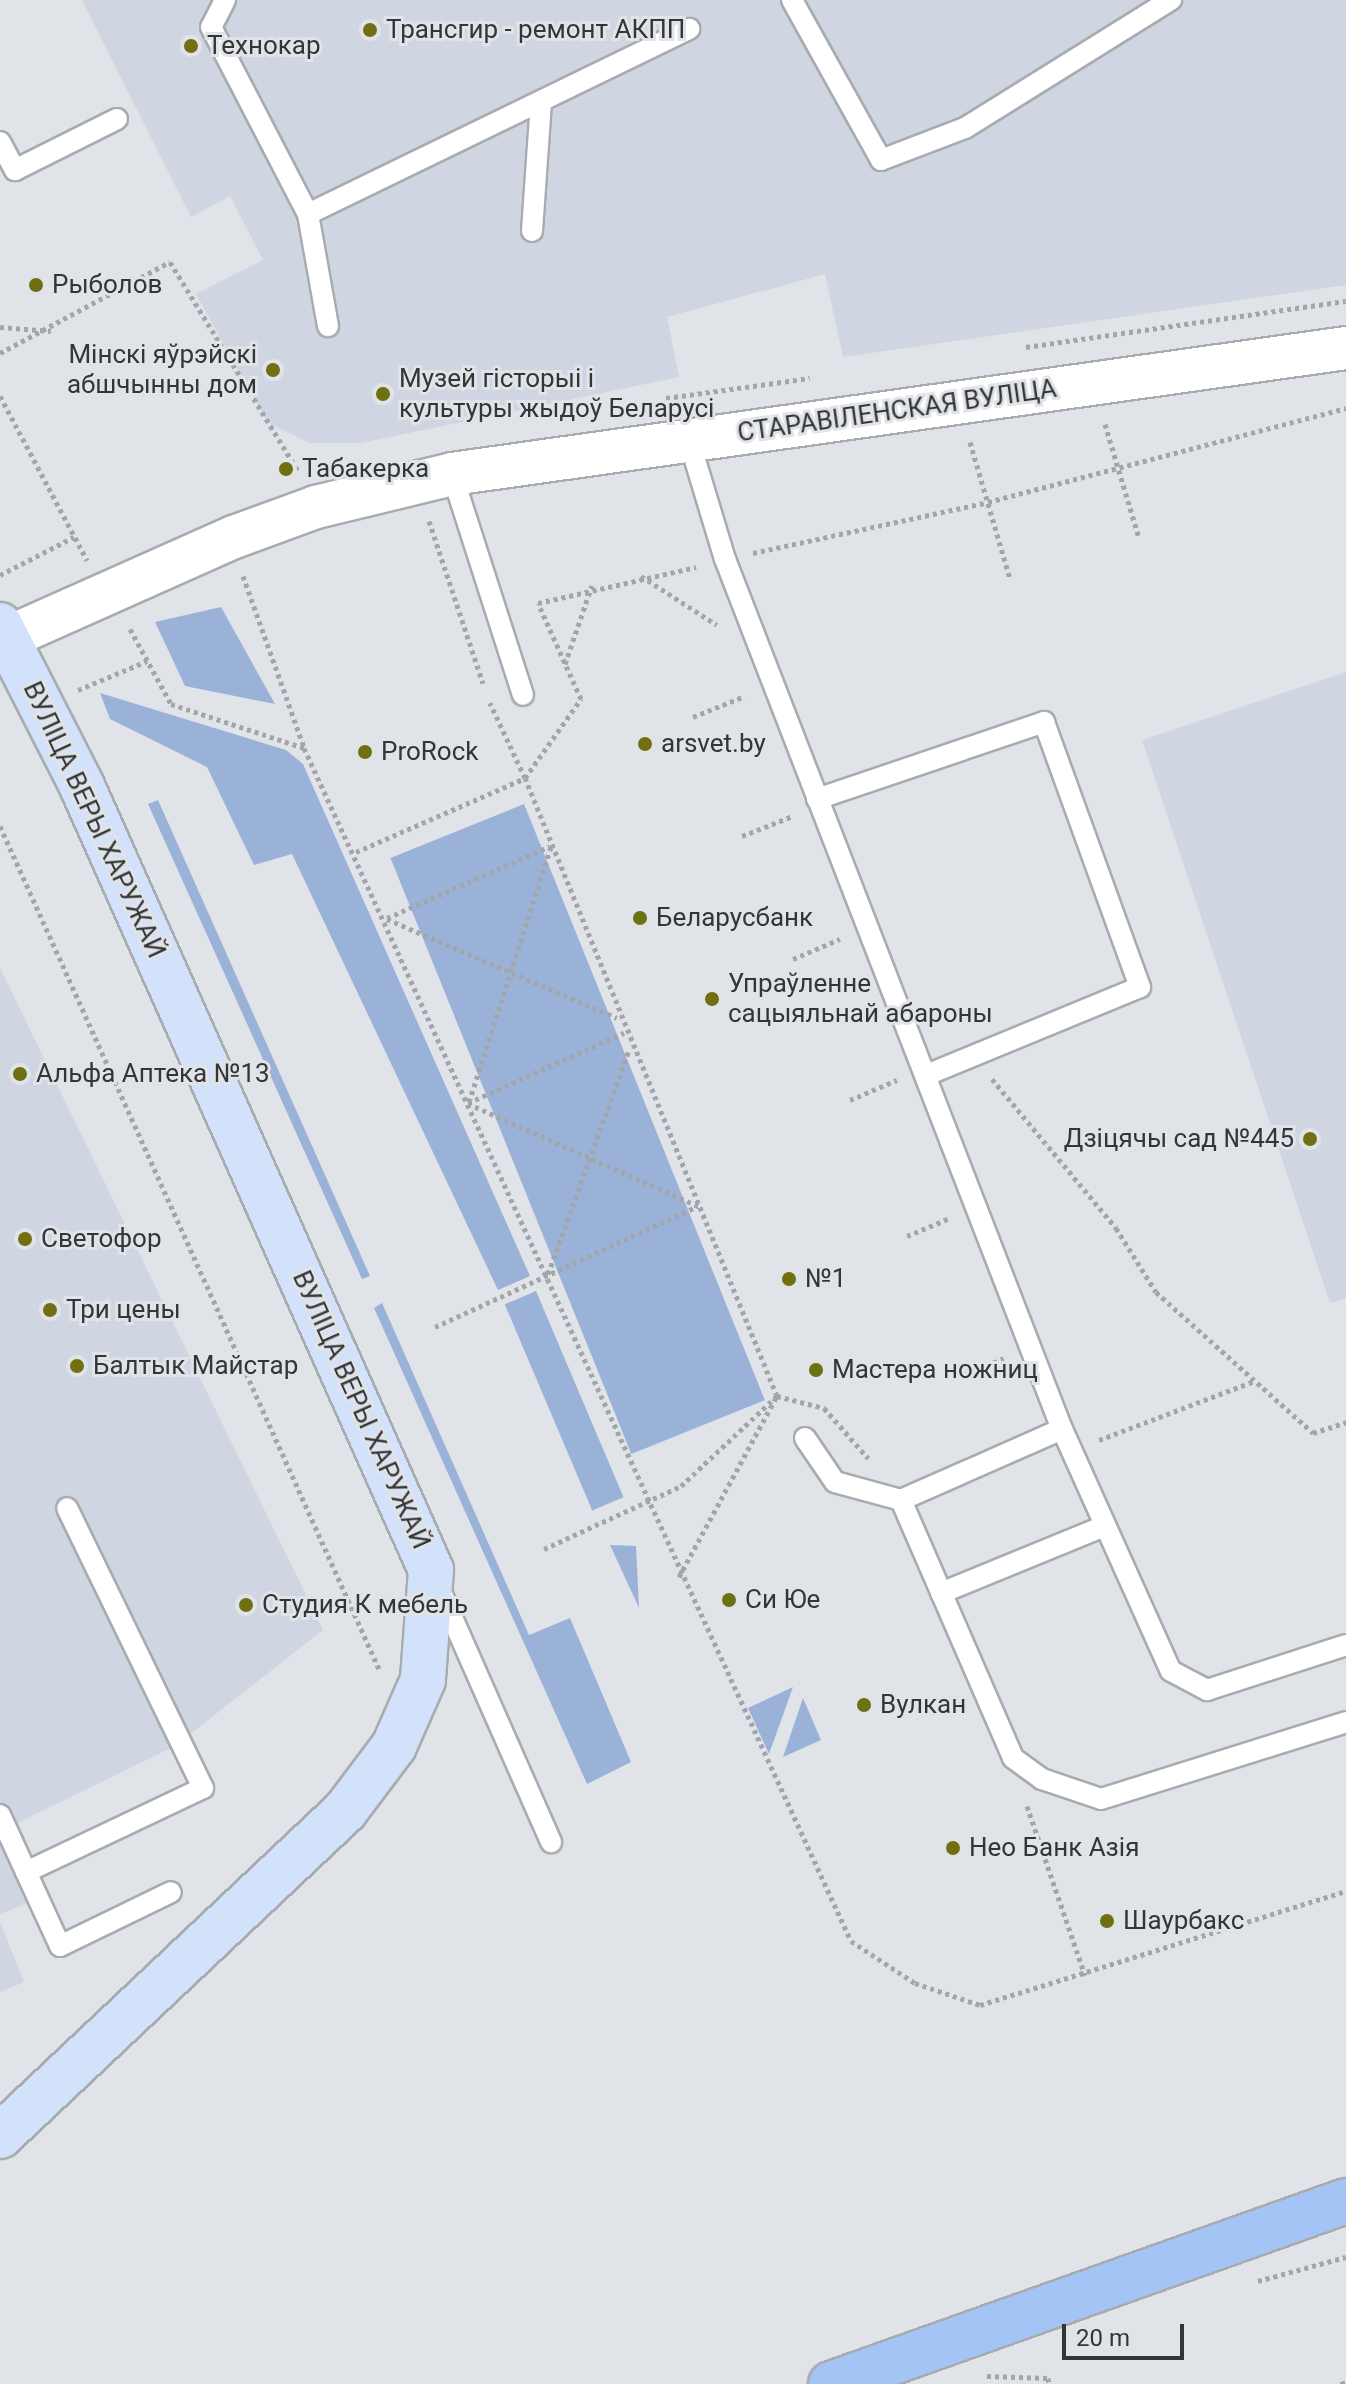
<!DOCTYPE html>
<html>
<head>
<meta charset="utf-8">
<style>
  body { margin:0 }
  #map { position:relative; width:1346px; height:2384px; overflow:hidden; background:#e0e3e8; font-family:Roboto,sans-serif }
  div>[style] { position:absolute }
  .built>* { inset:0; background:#cfd6e1 }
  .green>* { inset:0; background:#9ab2d8; transform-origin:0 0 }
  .path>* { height:5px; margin-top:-2.5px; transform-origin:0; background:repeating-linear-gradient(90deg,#a2a5a9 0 4px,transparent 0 8px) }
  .roads { filter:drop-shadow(2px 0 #a8abb0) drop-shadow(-2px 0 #a8abb0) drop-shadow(0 2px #a8abb0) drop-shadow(0 -2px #a8abb0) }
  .service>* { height:20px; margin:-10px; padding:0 10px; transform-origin:10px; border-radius:10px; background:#fff }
  .minor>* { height:42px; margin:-21px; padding:0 21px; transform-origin:21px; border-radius:21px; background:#fff }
  .secondary>* { height:44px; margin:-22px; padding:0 22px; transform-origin:22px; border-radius:22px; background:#d2e2fa }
  .primary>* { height:44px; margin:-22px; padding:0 22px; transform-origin:22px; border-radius:22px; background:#a5c4f6 }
  .dots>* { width:22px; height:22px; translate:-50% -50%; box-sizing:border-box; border:4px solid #e0e3e8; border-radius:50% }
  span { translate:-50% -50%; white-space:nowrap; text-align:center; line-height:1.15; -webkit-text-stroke:6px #e0e3e8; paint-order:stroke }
  .poi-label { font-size:26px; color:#343537 }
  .left { translate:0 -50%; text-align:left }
  .right { translate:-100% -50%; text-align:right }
  .street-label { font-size:26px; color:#343537 }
  .scale { position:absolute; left:1062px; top:2324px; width:122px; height:36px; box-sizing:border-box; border:4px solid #343537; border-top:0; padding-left:10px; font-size:24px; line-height:28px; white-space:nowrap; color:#343537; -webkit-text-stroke:6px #e0e3e8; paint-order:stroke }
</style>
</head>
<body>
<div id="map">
  <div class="built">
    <i style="clip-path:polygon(82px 0,1346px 0,1346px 285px,843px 357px,825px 274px,667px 317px,679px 377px,361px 443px,309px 443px,267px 422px,196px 294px,263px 260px,230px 196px,191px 217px)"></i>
    <i style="clip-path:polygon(1346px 672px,1346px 1298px,1330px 1303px,1142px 740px)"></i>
    <i style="clip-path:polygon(0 968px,323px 1630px,175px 1746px,1px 1831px,30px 1902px,0 1914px)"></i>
    <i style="clip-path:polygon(0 1922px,24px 1982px,0 1992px)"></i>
  </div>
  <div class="green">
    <i style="clip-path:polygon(221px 607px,275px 704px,185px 686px,155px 622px)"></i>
    <i style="clip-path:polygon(100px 693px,286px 750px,303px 764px,530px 1276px,498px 1290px,292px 854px,254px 865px,207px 767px,110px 719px)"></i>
    <i style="clip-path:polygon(158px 800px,370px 1276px,362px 1279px,148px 804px)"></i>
    <i style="left:524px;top:804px;width:643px;height:144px;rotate:68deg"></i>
    <i style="left:536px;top:1291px;width:224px;height:34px;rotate:67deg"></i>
    <i style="clip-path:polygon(382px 1303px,529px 1635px,570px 1618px,631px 1762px,587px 1784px,374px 1308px)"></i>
    <i style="clip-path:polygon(610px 1545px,636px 1546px,639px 1608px)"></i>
    <i style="clip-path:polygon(793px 1687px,769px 1754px,748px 1708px)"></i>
    <i style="clip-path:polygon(803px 1698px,821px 1740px,783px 1757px)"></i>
  </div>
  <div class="path">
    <i style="left:0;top:327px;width:51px;rotate:4.5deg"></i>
    <i style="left:1026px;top:347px;width:323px;rotate:-8.2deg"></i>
    <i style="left:0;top:353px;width:193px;rotate:-28.2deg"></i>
    <i style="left:170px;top:262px;width:245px;rotate:58.5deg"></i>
    <i style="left:0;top:396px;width:186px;rotate:62.1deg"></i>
    <i style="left:666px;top:398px;width:145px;rotate:-7.9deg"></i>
    <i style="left:1105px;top:424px;width:119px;rotate:73.4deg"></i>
    <i style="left:970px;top:442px;width:143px;rotate:73.7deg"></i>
    <i style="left:429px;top:521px;width:171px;rotate:71.6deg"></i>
    <i style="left:753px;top:553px;width:240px;rotate:-12.2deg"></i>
    <i style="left:988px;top:502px;width:370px;rotate:-14.7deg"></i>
    <i style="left:0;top:575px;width:83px;rotate:-27.2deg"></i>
    <i style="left:243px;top:576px;width:182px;rotate:70.4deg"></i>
    <i style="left:641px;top:576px;width:90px;rotate:32.8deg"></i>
    <i style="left:130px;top:629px;width:85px;rotate:61.3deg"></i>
    <i style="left:171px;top:704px;width:140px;rotate:18.3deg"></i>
    <i style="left:304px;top:748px;width:1312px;rotate:65.37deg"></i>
    <i style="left:851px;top:1941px;width:77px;rotate:33.3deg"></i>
    <i style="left:915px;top:1983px;width:69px;rotate:18.7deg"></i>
    <i style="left:980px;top:2005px;width:383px;rotate:-17.3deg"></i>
    <i style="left:565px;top:664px;width:83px;rotate:-71.1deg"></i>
    <i style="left:78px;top:690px;width:75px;rotate:-22.8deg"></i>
    <i style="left:693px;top:717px;width:56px;rotate:-22deg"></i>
    <i style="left:0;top:826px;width:924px;rotate:65.79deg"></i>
    <i style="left:742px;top:836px;width:55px;rotate:-21.4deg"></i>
    <i style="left:356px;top:852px;width:184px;rotate:-23.6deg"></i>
    <i style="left:525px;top:778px;width:83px;rotate:-115deg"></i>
    <i style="left:387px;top:918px;width:178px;rotate:-23.8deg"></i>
    <i style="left:387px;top:919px;width:250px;rotate:23.3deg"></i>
    <i style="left:793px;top:959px;width:51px;rotate:-23.1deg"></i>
    <i style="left:992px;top:1079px;width:194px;rotate:50.2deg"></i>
    <i style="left:1116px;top:1228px;width:75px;rotate:58deg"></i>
    <i style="left:1156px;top:1292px;width:211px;rotate:41.9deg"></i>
    <i style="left:1313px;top:1433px;width:35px;rotate:-18deg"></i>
    <i style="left:850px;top:1100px;width:51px;rotate:-23.1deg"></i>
    <i style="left:469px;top:1102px;width:269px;rotate:-72.2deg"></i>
    <i style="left:468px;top:1103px;width:171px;rotate:-24.2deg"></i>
    <i style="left:907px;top:1236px;width:47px;rotate:-22.7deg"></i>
    <i style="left:548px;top:1274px;width:240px;rotate:-70.1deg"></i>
    <i style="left:435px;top:1327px;width:289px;rotate:-24.7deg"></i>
    <i style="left:698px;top:1206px;width:251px;rotate:-156deg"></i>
    <i style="left:964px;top:1375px;width:43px;rotate:-23deg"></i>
    <i style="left:1099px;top:1440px;width:166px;rotate:-20.8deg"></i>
    <i style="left:544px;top:1549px;width:151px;rotate:-24.7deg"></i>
    <i style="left:681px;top:1486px;width:132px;rotate:-43.2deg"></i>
    <i style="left:777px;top:1396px;width:49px;rotate:14.3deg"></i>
    <i style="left:824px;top:1408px;width:67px;rotate:48.7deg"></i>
    <i style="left:679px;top:1577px;width:206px;rotate:-61.6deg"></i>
    <i style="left:777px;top:1396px;width:667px;rotate:-112.18deg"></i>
    <i style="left:525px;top:778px;width:97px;rotate:-54.7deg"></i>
    <i style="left:581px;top:699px;width:105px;rotate:-114.1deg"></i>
    <i style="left:538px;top:603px;width:162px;rotate:-12.8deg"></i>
    <i style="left:1027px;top:1806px;width:179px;rotate:71.1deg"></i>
    <i style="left:1258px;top:2281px;width:91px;rotate:-15.3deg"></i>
    <i style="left:987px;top:2376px;width:61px;rotate:1.9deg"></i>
    <i style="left:1048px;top:2378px;width:6px;rotate:81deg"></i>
    <i style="left:1342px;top:2381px;width:3px;rotate:72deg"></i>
  </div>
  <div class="roads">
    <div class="service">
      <i style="left:225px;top:0;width:30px;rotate:117deg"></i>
      <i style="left:211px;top:27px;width:211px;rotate:62.6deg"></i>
      <i style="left:308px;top:214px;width:424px;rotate:-25.9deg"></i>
      <i style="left:792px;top:0;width:183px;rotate:60.9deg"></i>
      <i style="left:881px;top:160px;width:90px;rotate:-20.9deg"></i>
      <i style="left:965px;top:128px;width:243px;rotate:-31.9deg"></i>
      <i style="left:0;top:142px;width:32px;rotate:62deg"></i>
      <i style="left:15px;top:170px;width:114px;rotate:-26.6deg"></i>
      <i style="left:308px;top:214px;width:114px;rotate:79.9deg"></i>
      <i style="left:532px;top:231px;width:130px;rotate:-86deg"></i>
      <i style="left:689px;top:440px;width:124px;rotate:73.2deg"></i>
      <i style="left:725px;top:559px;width:933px;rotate:68.83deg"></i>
      <i style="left:1062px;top:1429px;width:176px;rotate:156.2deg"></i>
      <i style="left:452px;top:474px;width:232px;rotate:72.2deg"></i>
      <i style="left:817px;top:799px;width:240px;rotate:-18.7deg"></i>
      <i style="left:1044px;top:722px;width:282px;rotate:70.1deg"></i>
      <i style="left:1140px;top:987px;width:230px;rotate:157.6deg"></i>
      <i style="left:1062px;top:1429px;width:265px;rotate:65.8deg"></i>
      <i style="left:1171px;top:1671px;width:41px;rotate:27.8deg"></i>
      <i style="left:1207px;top:1690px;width:146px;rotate:-17.9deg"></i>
      <i style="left:805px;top:1438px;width:53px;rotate:55.7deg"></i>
      <i style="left:835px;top:1482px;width:68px;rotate:15.3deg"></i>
      <i style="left:901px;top:1500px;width:281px;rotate:66.5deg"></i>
      <i style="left:1013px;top:1758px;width:36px;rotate:36deg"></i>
      <i style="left:1042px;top:1779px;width:62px;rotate:18.7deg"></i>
      <i style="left:1101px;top:1799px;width:257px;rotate:-17.4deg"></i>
      <i style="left:439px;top:1588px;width:278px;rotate:66.2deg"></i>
      <i style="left:941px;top:1593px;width:176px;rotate:-22.3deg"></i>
      <i style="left:0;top:1815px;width:144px;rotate:65.4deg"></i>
      <i style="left:60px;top:1946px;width:123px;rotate:-25.9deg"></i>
      <i style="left:26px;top:1872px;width:196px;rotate:-25.4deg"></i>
      <i style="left:203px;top:1788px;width:311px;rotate:-115.9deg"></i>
    </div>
    <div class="minor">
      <i style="left:0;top:641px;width:256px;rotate:-24deg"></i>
      <i style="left:234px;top:537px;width:87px;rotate:-20.1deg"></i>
      <i style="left:316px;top:507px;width:140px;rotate:-13.6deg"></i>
      <i style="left:452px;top:474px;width:903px;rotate:-8.02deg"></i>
    </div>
    <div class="secondary">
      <i style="left:0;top:625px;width:178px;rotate:63deg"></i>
      <i style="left:81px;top:784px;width:860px;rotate:66deg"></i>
      <i style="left:431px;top:1570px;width:110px;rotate:94.2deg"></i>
      <i style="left:423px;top:1680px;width:72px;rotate:113.7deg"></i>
      <i style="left:394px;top:1746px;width:81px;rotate:127deg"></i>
      <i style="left:345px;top:1811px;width:474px;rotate:136.7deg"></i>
    </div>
    <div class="primary">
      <i style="left:831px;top:2384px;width:547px;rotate:-19.56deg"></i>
    </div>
  </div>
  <div class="dots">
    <i style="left:370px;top:30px;background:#707013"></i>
    <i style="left:191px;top:46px;background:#707013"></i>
    <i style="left:36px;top:285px;background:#707013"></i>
    <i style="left:273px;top:370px;background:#707013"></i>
    <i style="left:383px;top:394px;background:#707013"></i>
    <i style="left:286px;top:469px;background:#707013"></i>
    <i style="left:645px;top:744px;background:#707013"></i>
    <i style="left:365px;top:752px;background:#707013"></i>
    <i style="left:640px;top:918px;background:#707013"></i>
    <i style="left:712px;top:999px;background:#707013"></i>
    <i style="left:20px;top:1074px;background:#707013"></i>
    <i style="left:1310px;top:1139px;background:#707013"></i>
    <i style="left:25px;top:1239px;background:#707013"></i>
    <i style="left:789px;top:1279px;background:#707013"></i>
    <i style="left:50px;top:1310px;background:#707013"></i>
    <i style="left:77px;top:1366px;background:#707013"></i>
    <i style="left:816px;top:1370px;background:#707013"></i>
    <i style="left:729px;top:1600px;background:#707013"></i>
    <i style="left:246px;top:1605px;background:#707013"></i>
    <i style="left:864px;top:1705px;background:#707013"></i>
    <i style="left:953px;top:1848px;background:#707013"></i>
    <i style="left:1107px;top:1921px;background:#707013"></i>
  </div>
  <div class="poi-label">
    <span class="left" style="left:386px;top:30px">Трансгир - ремонт АКПП</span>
    <span class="left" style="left:207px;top:46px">Технокар</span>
    <span class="left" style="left:52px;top:285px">Рыболов</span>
    <span class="right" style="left:257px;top:370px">Мінскі яўрэйскі<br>абшчынны дом</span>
    <span class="left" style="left:399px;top:394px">Музей гісторыі і<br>культуры жыдоў Беларусі</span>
    <span class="left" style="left:302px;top:469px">Табакерка</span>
    <span class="left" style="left:661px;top:744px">arsvet.by</span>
    <span class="left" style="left:381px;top:752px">ProRock</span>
    <span class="left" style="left:656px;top:918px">Беларусбанк</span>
    <span class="left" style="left:728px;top:999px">Упраўленне<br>сацыяльнай абароны</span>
    <span class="left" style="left:36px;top:1074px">Альфа Аптека №13</span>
    <span class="right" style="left:1294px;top:1139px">Дзіцячы сад №445</span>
    <span class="left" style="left:41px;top:1239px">Светофор</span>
    <span class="left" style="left:805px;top:1279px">№1</span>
    <span class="left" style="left:66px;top:1310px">Три цены</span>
    <span class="left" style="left:93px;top:1366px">Балтык Майстар</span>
    <span class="left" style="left:832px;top:1370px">Мастера ножниц</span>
    <span class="left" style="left:745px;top:1600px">Cи Юе</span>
    <span class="left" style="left:262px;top:1605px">Студия К мебель</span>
    <span class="left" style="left:880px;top:1705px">Вулкан</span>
    <span class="left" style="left:969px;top:1848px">Нео Банк Азія</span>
    <span class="left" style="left:1123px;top:1921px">Шаурбакс</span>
  </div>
  <div class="street-label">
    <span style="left:897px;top:411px;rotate:-8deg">СТАРАВІЛЕНСКАЯ ВУЛІЦА</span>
    <span style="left:94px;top:820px;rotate:65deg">ВУЛІЦА ВЕРЫ ХАРУЖАЙ</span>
    <span style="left:361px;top:1410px;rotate:66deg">ВУЛІЦА ВЕРЫ ХАРУЖАЙ</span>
  </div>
  <div class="scale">20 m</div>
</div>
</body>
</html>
